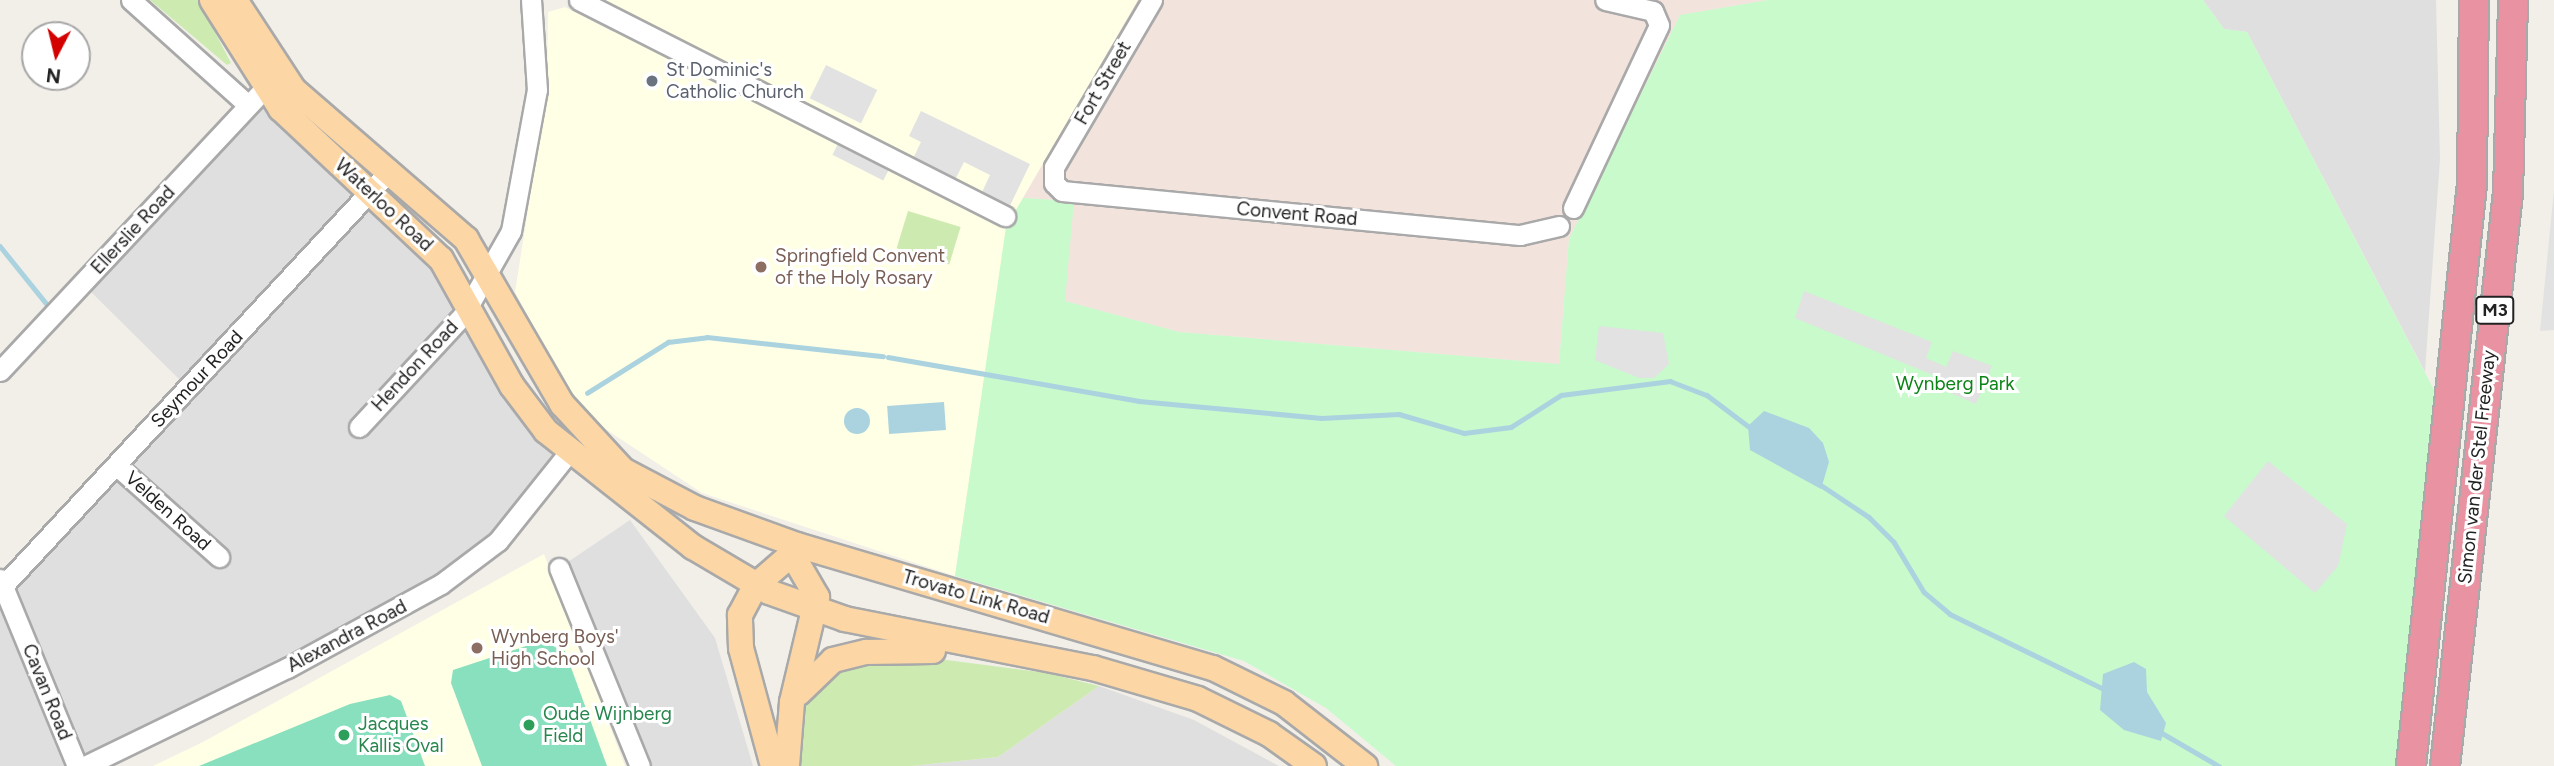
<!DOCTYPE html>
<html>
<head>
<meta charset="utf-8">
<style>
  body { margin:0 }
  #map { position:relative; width:2554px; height:766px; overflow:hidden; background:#f2efe9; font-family:Figtree,sans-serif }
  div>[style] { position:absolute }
  .residential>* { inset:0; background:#e0dfdf }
  .education>* { inset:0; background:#ffffe5 }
  .military>* { inset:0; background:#f3e3dd }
  .grass>* { inset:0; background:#cdebb0; transform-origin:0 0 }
  .park>* { inset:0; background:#c8facc }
  .pitch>* { inset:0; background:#88e0be }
  .parking>* { inset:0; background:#e2e2e2; transform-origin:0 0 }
  .water>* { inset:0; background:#aad3df; transform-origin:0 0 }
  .round { border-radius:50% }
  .stream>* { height:4.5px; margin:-2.25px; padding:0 2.25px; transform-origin:2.25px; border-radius:2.25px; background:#aad3df }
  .roads { filter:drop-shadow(2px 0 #a9a9a9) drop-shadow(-2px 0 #a9a9a9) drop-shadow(0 2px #a9a9a9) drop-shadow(0 -2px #a9a9a9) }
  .minor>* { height:19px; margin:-9.5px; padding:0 9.5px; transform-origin:9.5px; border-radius:9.5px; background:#fff }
  .major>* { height:24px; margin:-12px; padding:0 12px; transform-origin:12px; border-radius:12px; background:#fcd6a4 }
  .highway>* { height:28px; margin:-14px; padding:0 14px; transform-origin:14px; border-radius:14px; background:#e892a2 }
  .dots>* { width:19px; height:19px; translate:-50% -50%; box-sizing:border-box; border:4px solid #fff; border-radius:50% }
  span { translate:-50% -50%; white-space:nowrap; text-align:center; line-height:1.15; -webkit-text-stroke:6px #fff; paint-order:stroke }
  .shield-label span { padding:2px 5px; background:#fff; border:2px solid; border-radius:5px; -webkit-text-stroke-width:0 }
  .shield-label { font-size:18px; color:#222; font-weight:700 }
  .worship-label { font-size:19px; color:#5b616d }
  .left { translate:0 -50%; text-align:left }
  .street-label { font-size:19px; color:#222 }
  .education-label { font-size:19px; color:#785e54 }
  .park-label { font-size:19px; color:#0c8416 }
  .leisure-label { font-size:19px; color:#27864d }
  .north { position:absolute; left:21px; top:21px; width:70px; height:70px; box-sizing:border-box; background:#fff; border:2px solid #a7a7a7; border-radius:50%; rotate:187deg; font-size:19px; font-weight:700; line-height:28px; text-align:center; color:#222 }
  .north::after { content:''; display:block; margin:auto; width:24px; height:32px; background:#d40000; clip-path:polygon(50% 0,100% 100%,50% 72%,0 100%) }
</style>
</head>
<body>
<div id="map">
  <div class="residential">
    <i style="clip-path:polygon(2203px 0,2436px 0,2440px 159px,2425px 372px,2247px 32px,2224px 29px)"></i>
    <i style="clip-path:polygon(265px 88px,422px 237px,569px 452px,484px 554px,85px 766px,0 766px,0 579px,188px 388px,83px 284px)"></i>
    <i style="clip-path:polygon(630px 520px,715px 638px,753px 766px,640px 766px,559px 568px)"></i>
    <i style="clip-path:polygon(1099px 686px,1194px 720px,1279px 766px,911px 766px,998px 757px)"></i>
  </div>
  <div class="education">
    <i style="clip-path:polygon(605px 0,1138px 0,1007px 226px,955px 576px,702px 493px,592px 420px,563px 383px,515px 292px,547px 89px,548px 12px,565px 7px,613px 32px,623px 12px)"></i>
    <i style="clip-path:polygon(544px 554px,625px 766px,153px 766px,203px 742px)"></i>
  </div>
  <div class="military">
    <i style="clip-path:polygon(1138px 0,1768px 0,1680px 15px,1569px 239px,1559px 364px,1179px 332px,1064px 301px,1074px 201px,1023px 198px)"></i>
  </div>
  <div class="grass">
    <i style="clip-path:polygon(150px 0,198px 0,231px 63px,227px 65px)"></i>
    <i style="left:908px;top:211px;width:55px;height:39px;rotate:17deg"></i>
    <i style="clip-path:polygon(931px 658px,1047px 673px,1099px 686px,998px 757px,911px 766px,794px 766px,807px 692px,837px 667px)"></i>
  </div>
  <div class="park">
    <i style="clip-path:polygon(1768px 0,2203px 0,2224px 29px,2247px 32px,2434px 390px,2396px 766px,1396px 766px,1326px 708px,1244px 661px,955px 576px,1006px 227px,1023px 198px,1074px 201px,1065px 301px,1179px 332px,1559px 364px,1569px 239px,1680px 15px)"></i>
  </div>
  <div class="pitch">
    <i style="clip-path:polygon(541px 641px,565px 651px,607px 766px,482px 766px,451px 683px,453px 670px)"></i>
    <i style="clip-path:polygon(390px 695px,401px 701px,425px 766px,199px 766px,350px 704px)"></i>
  </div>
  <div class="parking">
    <i style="left:826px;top:65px;width:57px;height:37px;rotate:26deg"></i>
    <i style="clip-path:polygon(921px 111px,1030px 164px,1005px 216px,977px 203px,990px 175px,964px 162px,950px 190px,908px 169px,921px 142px,909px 136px)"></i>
    <i style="left:842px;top:136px;width:57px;height:21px;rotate:27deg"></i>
    <i style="clip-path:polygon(2554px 190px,2554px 330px,2540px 331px)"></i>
    <i style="clip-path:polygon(1804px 291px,1932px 342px,1926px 358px,1946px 367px,1953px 351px,1992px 366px,1976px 404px,1937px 387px,1940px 378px,1795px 318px)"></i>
    <i style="clip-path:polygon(1599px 326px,1663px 333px,1669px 364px,1654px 378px,1639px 378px,1595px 360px)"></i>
    <i style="clip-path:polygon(2268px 461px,2347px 524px,2338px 566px,2315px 593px,2224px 516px)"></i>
  </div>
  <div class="water">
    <i style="left:944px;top:402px;width:28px;height:57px;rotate:86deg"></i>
    <i class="round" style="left:844px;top:408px;width:26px;height:26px"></i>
    <i style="clip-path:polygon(1764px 411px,1809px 428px,1823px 443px,1829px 462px,1821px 489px,1750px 450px,1748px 426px)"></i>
    <i style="clip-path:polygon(2134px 662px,2146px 669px,2147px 692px,2166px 723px,2161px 741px,2124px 730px,2100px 710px,2103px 674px)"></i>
  </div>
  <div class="stream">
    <i style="left:0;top:246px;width:73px;rotate:51.1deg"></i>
    <i style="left:888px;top:357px;width:255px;rotate:9.9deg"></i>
    <i style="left:1139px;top:401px;width:183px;rotate:5.3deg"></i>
    <i style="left:1321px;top:418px;width:78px;rotate:-2.9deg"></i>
    <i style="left:1399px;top:414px;width:68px;rotate:16.3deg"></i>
    <i style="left:1464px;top:433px;width:47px;rotate:-7.3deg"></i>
    <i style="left:1511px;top:427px;width:59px;rotate:-32.6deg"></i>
    <i style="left:1561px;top:395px;width:110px;rotate:-7.3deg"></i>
    <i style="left:1670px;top:381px;width:40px;rotate:21deg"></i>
    <i style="left:1707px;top:395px;width:56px;rotate:37.1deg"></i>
    <i style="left:587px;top:393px;width:96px;rotate:-32.2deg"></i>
    <i style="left:668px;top:342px;width:39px;rotate:-7deg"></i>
    <i style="left:707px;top:337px;width:177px;rotate:6.2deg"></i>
    <i style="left:1818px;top:483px;width:61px;rotate:33.7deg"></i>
    <i style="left:1869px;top:517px;width:35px;rotate:45deg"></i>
    <i style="left:1894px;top:542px;width:58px;rotate:59deg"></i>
    <i style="left:1924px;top:592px;width:34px;rotate:40deg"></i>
    <i style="left:1950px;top:614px;width:169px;rotate:26deg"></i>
    <i style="left:2162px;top:733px;width:66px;rotate:30.1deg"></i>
  </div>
  <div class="roads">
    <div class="minor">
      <i style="left:131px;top:0;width:157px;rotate:41.9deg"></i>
      <i style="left:579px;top:0;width:478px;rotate:26.9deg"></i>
      <i style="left:1152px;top:0;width:194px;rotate:120.4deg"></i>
      <i style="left:1054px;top:167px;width:16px;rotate:90deg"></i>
      <i style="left:1054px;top:183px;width:11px;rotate:45deg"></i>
      <i style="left:1062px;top:191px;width:460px;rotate:5.5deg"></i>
      <i style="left:1520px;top:235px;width:40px;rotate:-13deg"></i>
      <i style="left:1573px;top:208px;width:202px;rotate:-64.8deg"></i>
      <i style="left:1659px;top:25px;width:15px;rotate:-113deg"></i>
      <i style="left:1653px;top:11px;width:49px;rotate:-167.1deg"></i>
      <i style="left:0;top:371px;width:388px;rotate:-46.9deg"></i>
      <i style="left:359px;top:427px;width:154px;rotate:-47.1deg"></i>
      <i style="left:464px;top:314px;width:95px;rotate:-60.5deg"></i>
      <i style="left:511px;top:231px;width:143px;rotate:-79.6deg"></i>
      <i style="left:537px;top:90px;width:90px;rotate:-93.8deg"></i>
      <i style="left:117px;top:466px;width:137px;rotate:41.7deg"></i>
      <i style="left:559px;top:568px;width:214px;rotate:67.8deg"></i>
      <i style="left:0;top:579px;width:202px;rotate:67.6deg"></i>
      <i style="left:3px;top:586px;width:568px;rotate:-47.07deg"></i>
      <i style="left:85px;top:766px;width:225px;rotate:-25.9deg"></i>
      <i style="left:287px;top:668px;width:175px;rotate:-28.6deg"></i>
      <i style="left:441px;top:584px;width:71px;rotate:-37deg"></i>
      <i style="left:498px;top:541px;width:114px;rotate:-51.4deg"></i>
    </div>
    <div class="major">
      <i style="left:212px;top:0;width:129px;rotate:57.7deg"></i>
      <i style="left:281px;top:109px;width:219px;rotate:43.2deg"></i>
      <i style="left:441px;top:259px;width:145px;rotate:60.8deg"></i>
      <i style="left:512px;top:386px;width:56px;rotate:52.9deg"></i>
      <i style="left:546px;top:431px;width:187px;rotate:38.3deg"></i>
      <i style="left:693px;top:547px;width:88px;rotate:30.6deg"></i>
      <i style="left:769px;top:592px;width:81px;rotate:19.6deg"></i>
      <i style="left:845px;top:619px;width:253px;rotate:11.2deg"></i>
      <i style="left:1093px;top:668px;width:109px;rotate:16.4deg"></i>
      <i style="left:1198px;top:699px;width:79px;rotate:26.2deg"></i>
      <i style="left:1269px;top:734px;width:55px;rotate:35.4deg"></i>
      <i style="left:235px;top:0;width:108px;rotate:56.8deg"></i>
      <i style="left:294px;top:90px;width:228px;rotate:40.9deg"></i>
      <i style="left:466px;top:239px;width:191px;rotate:59.8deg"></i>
      <i style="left:562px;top:404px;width:90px;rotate:47.3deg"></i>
      <i style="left:623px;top:470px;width:81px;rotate:27.8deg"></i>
      <i style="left:695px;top:508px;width:109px;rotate:19.9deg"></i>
      <i style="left:797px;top:545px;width:434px;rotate:16.5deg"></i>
      <i style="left:1213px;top:668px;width:79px;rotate:26.2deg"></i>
      <i style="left:1284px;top:703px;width:103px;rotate:37.9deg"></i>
      <i style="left:799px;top:693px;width:47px;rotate:-44.1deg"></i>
      <i style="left:833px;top:660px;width:34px;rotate:-14deg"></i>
      <i style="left:866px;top:652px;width:67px;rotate:-0.9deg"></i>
      <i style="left:773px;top:766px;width:122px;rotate:-105.2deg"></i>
      <i style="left:741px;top:648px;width:33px;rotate:-92deg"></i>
      <i style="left:740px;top:615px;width:34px;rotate:-62deg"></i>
      <i style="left:756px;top:585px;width:48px;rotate:-40.7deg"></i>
      <i style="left:792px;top:554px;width:50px;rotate:59.8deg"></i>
      <i style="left:817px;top:597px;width:108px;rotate:103.4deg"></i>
      <i style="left:792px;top:702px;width:64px;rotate:94.5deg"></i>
    </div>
    <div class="highway">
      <i style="left:2411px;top:766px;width:585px;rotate:-84.02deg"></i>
      <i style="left:2472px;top:184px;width:184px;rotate:-89.4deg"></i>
      <i style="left:2445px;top:766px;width:576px;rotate:-83.73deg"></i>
      <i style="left:2508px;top:193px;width:193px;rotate:-88.5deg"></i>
    </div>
  </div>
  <div class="dots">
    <i style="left:652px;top:81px;background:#6b7280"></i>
    <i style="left:761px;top:267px;background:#8d6e63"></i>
    <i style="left:477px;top:648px;background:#8d6e63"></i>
    <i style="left:529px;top:725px;background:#2e9e5b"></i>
    <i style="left:344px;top:735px;background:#2e9e5b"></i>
  </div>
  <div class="shield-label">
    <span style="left:2495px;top:310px">M3</span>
  </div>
  <div class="worship-label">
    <span class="left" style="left:666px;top:81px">St Dominic's<br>Catholic Church</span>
  </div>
  <div class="street-label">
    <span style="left:1103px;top:83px;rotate:-60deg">Fort Street</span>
    <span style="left:384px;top:205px;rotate:43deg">Waterloo Road</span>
    <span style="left:1297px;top:214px;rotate:5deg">Convent Road</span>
    <span style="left:133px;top:230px;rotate:-47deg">Ellerslie Road</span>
    <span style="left:415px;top:366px;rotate:-47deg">Hendon Road</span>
    <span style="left:197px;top:379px;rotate:-47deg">Seymour Road</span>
    <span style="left:2477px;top:467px;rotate:-84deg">Simon van der Stel Freeway</span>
    <span style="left:168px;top:511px;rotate:42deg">Velden Road</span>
    <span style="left:976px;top:597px;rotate:16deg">Trovato Link Road</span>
    <span style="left:347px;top:636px;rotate:-28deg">Alexandra Road</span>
    <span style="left:47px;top:692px;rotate:68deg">Cavan Road</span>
  </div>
  <div class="education-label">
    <span class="left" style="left:775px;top:267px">Springfield Convent<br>of the Holy Rosary</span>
    <span class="left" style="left:491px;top:648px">Wynberg Boys'<br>High School</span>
  </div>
  <div class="park-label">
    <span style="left:1955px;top:384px">Wynberg Park</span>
  </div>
  <div class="leisure-label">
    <span class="left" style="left:543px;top:725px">Oude Wijnberg<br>Field</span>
    <span class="left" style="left:358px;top:735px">Jacques<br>Kallis Oval</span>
  </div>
  <div class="north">N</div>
</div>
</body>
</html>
